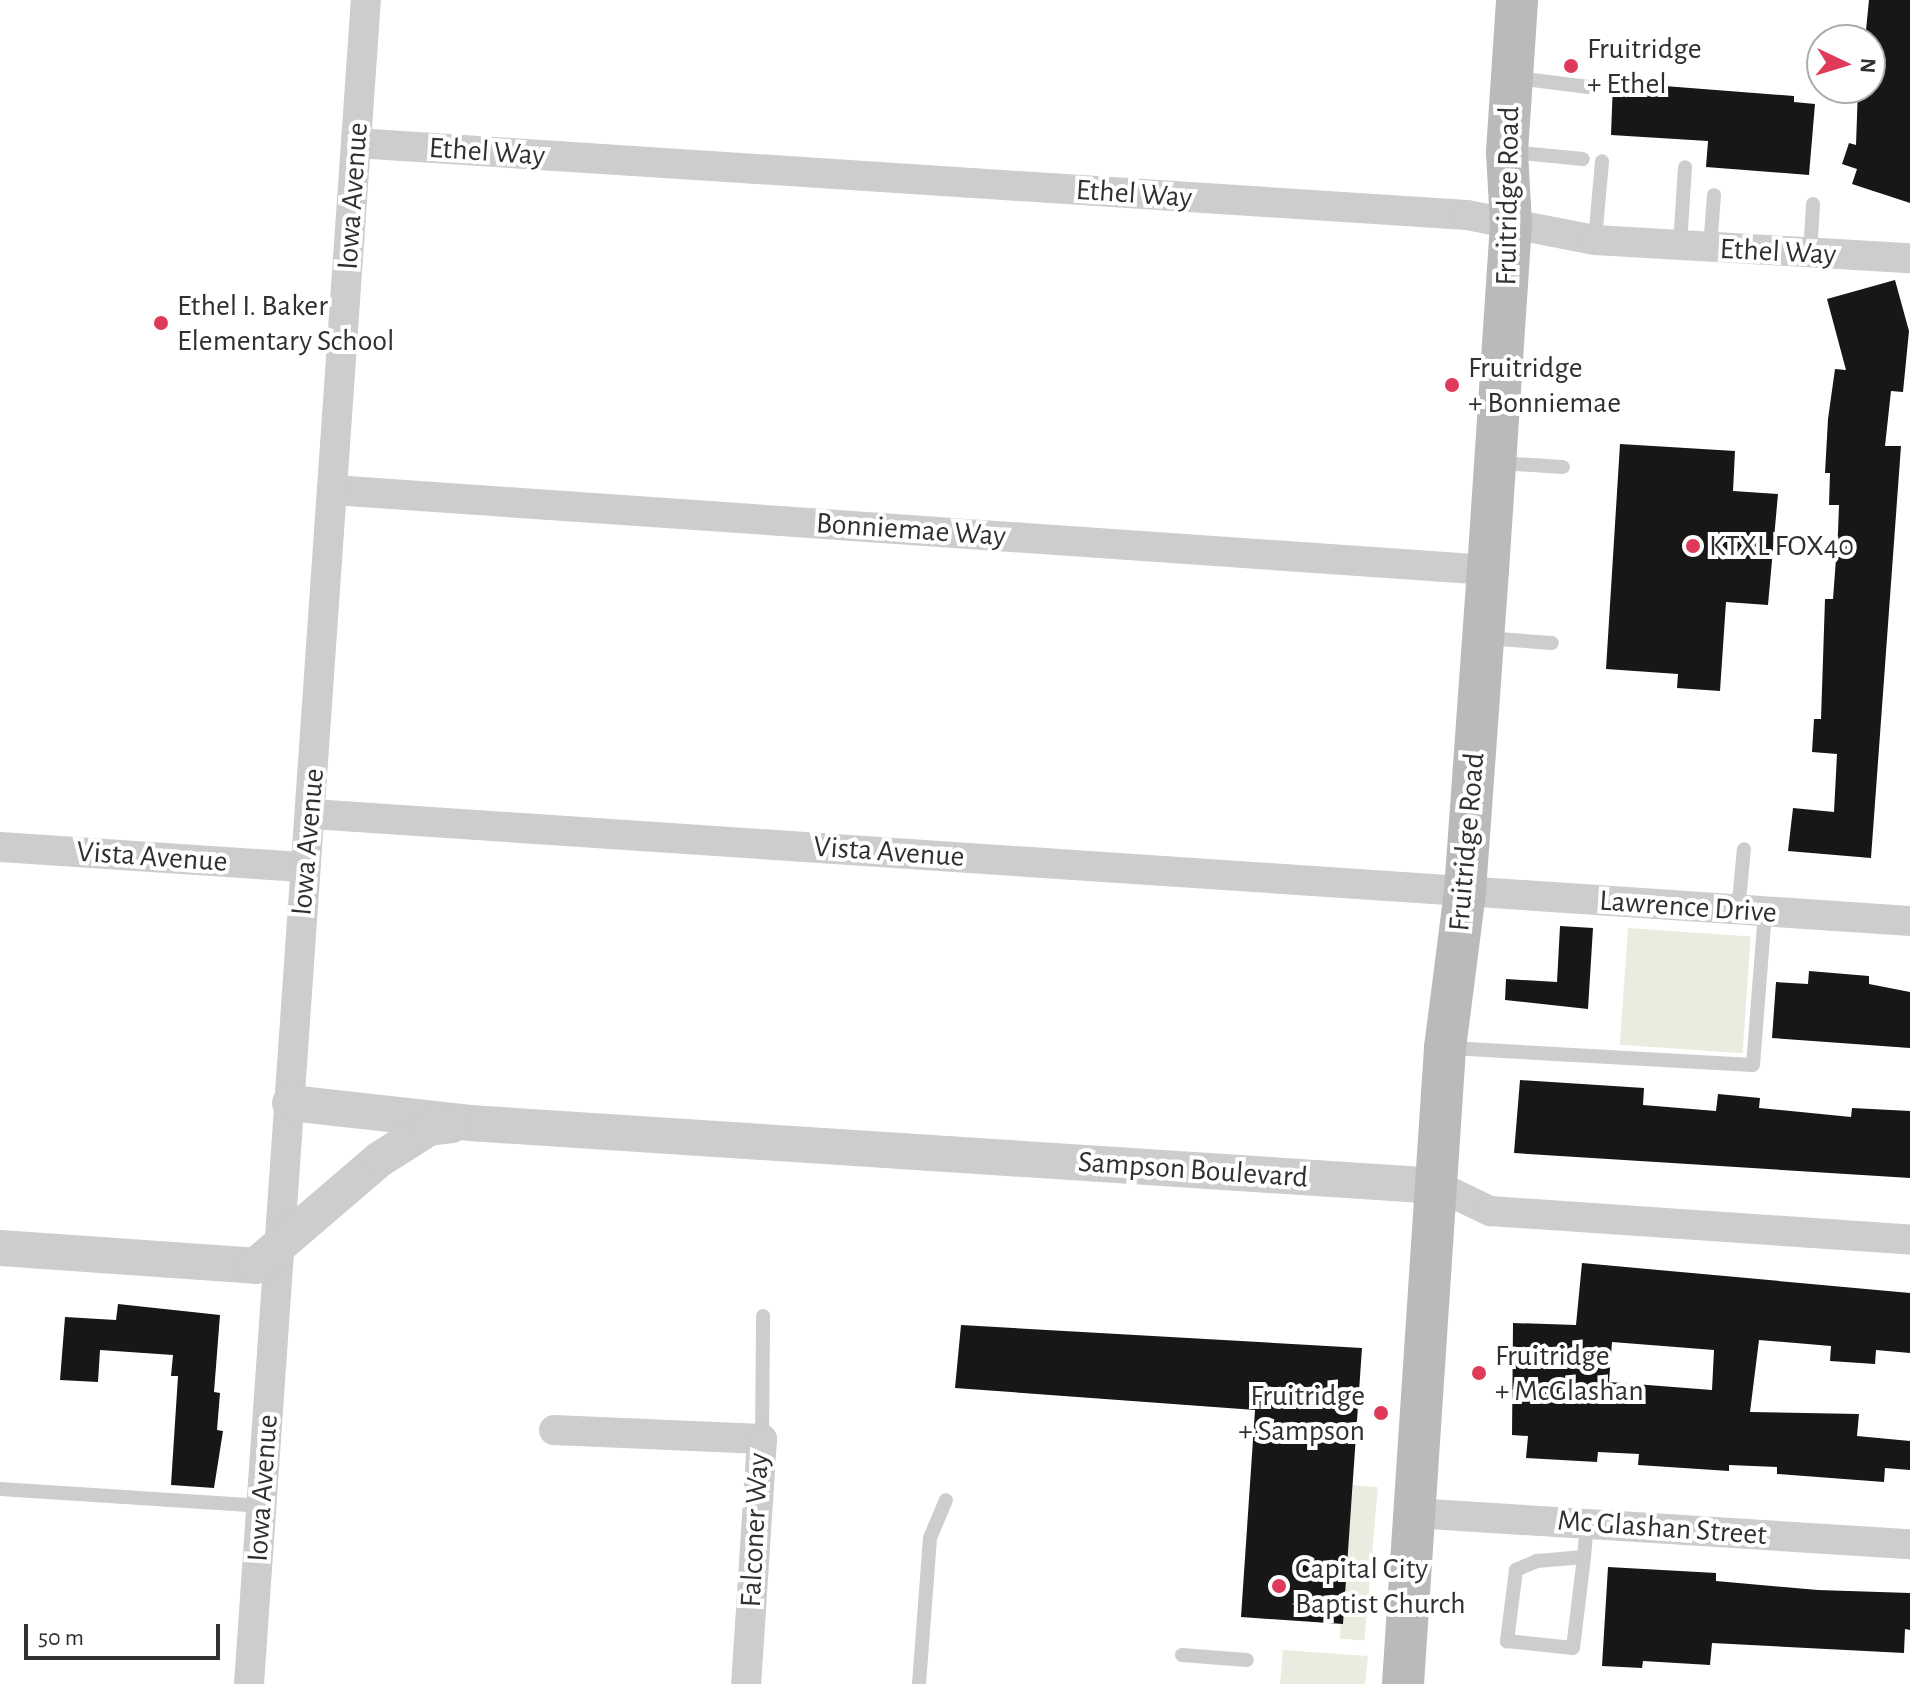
<!DOCTYPE html>
<html>
<head>
<meta charset="utf-8">
<style>
  body { margin:0 }
  #map { position:relative; width:1910px; height:1684px; overflow:hidden; background:#fff; font-family:"Alegreya Sans",sans-serif }
  div>[style] { position:absolute }
  .green>* { inset:0; background:#e8eddf; transform-origin:0 0 }
  .building>* { inset:0; background:#171717 }
  .service>* { height:14px; margin:-7px; padding:0 7px; transform-origin:7px; border-radius:7px; background:#cdcdcd }
  .minor>* { height:30px; margin:-15px; padding:0 15px; transform-origin:15px; border-radius:15px; background:#cdcdcd }
  .tertiary>* { height:36px; margin:-18px; padding:0 18px; transform-origin:18px; border-radius:18px; background:#cdcdcd }
  .secondary>* { height:42px; margin:-21px; padding:0 21px; transform-origin:21px; border-radius:21px; background:#bababa }
  .dots>* { width:22px; height:22px; translate:-50% -50%; box-sizing:border-box; border:4px solid #fff; border-radius:50% }
  span { translate:-50% -50%; white-space:nowrap; text-align:center; line-height:1.15; -webkit-text-stroke:8px #fff; paint-order:stroke }
  .poi-label { font-size:30px; color:#303030 }
  .left { translate:0 -50%; text-align:left }
  .right { translate:-100% -50%; text-align:right }
  .street-label { font-size:30px; color:#303030 }
  .north { position:absolute; left:1806px; top:24px; width:80px; height:80px; box-sizing:border-box; background:#fff; border:2px solid #acacac; border-radius:50%; rotate:94deg; font-size:22px; font-weight:700; line-height:32px; text-align:center; color:#303030 }
  .north::after { content:''; display:block; margin:auto; width:28px; height:36px; background:#e03a5a; clip-path:polygon(50% 0,100% 100%,50% 72%,0 100%) }
  .scale { position:absolute; left:24px; top:1624px; width:196px; height:36px; box-sizing:border-box; border:4px solid #303030; border-top:0; padding-left:10px; font-size:24px; line-height:28px; white-space:nowrap; color:#303030; -webkit-text-stroke:6px #fff; paint-order:stroke }
</style>
</head>
<body>
<div id="map">
  <div class="green">
    <i style="left:1628px;top:928px;width:123px;height:117px;rotate:4deg"></i>
    <i style="left:1353px;top:1485px;width:25px;height:154px;rotate:5deg"></i>
    <i style="clip-path:polygon(1283px 1650px,1368px 1656px,1365px 1684px,1280px 1684px)"></i>
  </div>
  <div class="building">
    <i style="clip-path:polygon(1869px 0,1910px 0,1910px 203px,1852px 184px,1857px 169px,1842px 164px,1849px 143px,1856px 145px,1858px 88px,1870px 88px,1870px 40px,1865px 40px)"></i>
    <i style="clip-path:polygon(1613px 82px,1794px 96px,1794px 102px,1815px 104px,1809px 175px,1706px 167px,1708px 141px,1611px 135px)"></i>
    <i style="clip-path:polygon(1895px 280px,1909px 331px,1903px 392px,1891px 391px,1885px 446px,1901px 446px,1871px 858px,1788px 851px,1793px 808px,1834px 812px,1837px 754px,1812px 752px,1814px 719px,1821px 719px,1825px 599px,1833px 599px,1838px 532px,1839px 505px,1829px 505px,1830px 473px,1825px 473px,1828px 419px,1835px 369px,1846px 370px,1827px 299px)"></i>
    <i style="clip-path:polygon(1620px 444px,1735px 451px,1733px 491px,1778px 494px,1768px 605px,1726px 602px,1720px 691px,1677px 688px,1678px 674px,1606px 669px)"></i>
    <i style="clip-path:polygon(1560px 926px,1593px 928px,1588px 1009px,1505px 1000px,1506px 979px,1557px 982px)"></i>
    <i style="clip-path:polygon(1809px 971px,1869px 976px,1869px 984px,1910px 992px,1910px 1048px,1772px 1038px,1776px 982px,1808px 984px)"></i>
    <i style="clip-path:polygon(1520px 1080px,1644px 1088px,1643px 1105px,1716px 1111px,1718px 1094px,1760px 1098px,1759px 1108px,1851px 1117px,1852px 1108px,1910px 1111px,1910px 1178px,1514px 1153px)"></i>
    <i style="clip-path:polygon(evenodd,1582px 1263px,1910px 1293px,1910px 1353px,1876px 1350px,1875px 1364px,1830px 1361px,1831px 1346px,1759px 1340px,1750px 1412px,1859px 1414px,1857px 1436px,1910px 1441px,1910px 1470px,1885px 1468px,1884px 1482px,1777px 1474px,1777px 1467px,1729px 1465px,1729px 1471px,1638px 1465px,1639px 1454px,1598px 1452px,1597px 1462px,1526px 1458px,1528px 1436px,1512px 1435px,1513px 1323px,1576px 1325px,1582px 1263px,1612px 1342px,1714px 1350px,1712px 1390px,1609px 1382px,1612px 1342px)"></i>
    <i style="clip-path:polygon(118px 1304px,220px 1315px,214px 1392px,220px 1393px,217px 1430px,223px 1431px,214px 1488px,171px 1485px,178px 1376px,171px 1376px,173px 1355px,100px 1350px,98px 1382px,60px 1380px,65px 1317px,116px 1320px)"></i>
    <i style="clip-path:polygon(961px 1325px,1362px 1348px,1343px 1624px,1241px 1617px,1255px 1410px,955px 1388px)"></i>
    <i style="clip-path:polygon(1608px 1567px,1716px 1573px,1716px 1581px,1818px 1590px,1910px 1593px,1910px 1630px,1905px 1629px,1904px 1653px,1712px 1643px,1710px 1665px,1643px 1661px,1642px 1668px,1602px 1666px)"></i>
  </div>
  <div class="service">
    <i style="left:1517px;top:78px;width:72px;rotate:7.2deg"></i>
    <i style="left:1511px;top:152px;width:72px;rotate:5.6deg"></i>
    <i style="left:1595px;top:240px;width:79px;rotate:-84.9deg"></i>
    <i style="left:1680px;top:245px;width:78px;rotate:-86.3deg"></i>
    <i style="left:1710px;top:249px;width:54px;rotate:-85.8deg"></i>
    <i style="left:1810px;top:255px;width:51px;rotate:-86.6deg"></i>
    <i style="left:1499px;top:463px;width:64px;rotate:3.6deg"></i>
    <i style="left:1485px;top:638px;width:67px;rotate:4.3deg"></i>
    <i style="left:1738px;top:911px;width:62px;rotate:-84.5deg"></i>
    <i style="left:1449px;top:1048px;width:304px;rotate:3.2deg"></i>
    <i style="left:1753px;top:1065px;width:151px;rotate:-85.5deg"></i>
    <i style="left:762px;top:1439px;width:123px;rotate:-89.5deg"></i>
    <i style="left:0;top:1489px;width:263px;rotate:3.7deg"></i>
    <i style="left:1584px;top:1557px;width:47px;rotate:175.1deg"></i>
    <i style="left:1537px;top:1561px;width:23px;rotate:157deg"></i>
    <i style="left:1516px;top:1570px;width:72px;rotate:97.2deg"></i>
    <i style="left:1507px;top:1641px;width:66px;rotate:6.1deg"></i>
    <i style="left:1573px;top:1648px;width:92px;rotate:-83.1deg"></i>
    <i style="left:1584px;top:1557px;width:33px;rotate:-85deg"></i>
    <i style="left:1182px;top:1655px;width:65px;rotate:4.4deg"></i>
    <i style="left:919px;top:1684px;width:146px;rotate:-85.7deg"></i>
    <i style="left:930px;top:1538px;width:41px;rotate:-67.2deg"></i>
  </div>
  <div class="minor">
    <i style="left:356px;top:143px;width:1113px;rotate:3.71deg"></i>
    <i style="left:1467px;top:215px;width:130px;rotate:11.1deg"></i>
    <i style="left:1595px;top:240px;width:316px;rotate:3.3deg"></i>
    <i style="left:333px;top:490px;width:1158px;rotate:3.96deg"></i>
    <i style="left:312px;top:814px;width:1602px;rotate:3.83deg"></i>
    <i style="left:0;top:847px;width:306px;rotate:3.8deg"></i>
    <i style="left:1438px;top:1186px;width:58px;rotate:25.7deg"></i>
    <i style="left:1490px;top:1211px;width:421px;rotate:3.9deg"></i>
    <i style="left:554px;top:1430px;width:208px;rotate:2.5deg"></i>
    <i style="left:762px;top:1439px;width:246px;rotate:93.7deg"></i>
    <i style="left:1413px;top:1513px;width:498px;rotate:3.6deg"></i>
    <i style="left:249px;top:1684px;width:1688px;rotate:-86.03deg"></i>
  </div>
  <div class="tertiary">
    <i style="left:290px;top:1103px;width:181px;rotate:6.3deg"></i>
    <i style="left:470px;top:1123px;width:970px;rotate:3.72deg"></i>
    <i style="left:0;top:1248px;width:256px;rotate:4deg"></i>
    <i style="left:255px;top:1266px;width:165px;rotate:-40.6deg"></i>
    <i style="left:380px;top:1159px;width:58px;rotate:-32.3deg"></i>
    <i style="left:429px;top:1128px;width:23px;rotate:-7deg"></i>
  </div>
  <div class="secondary">
    <i style="left:1403px;top:1684px;width:637px;rotate:-86.22deg"></i>
    <i style="left:1445px;top:1048px;width:158px;rotate:-82.7deg"></i>
    <i style="left:1465px;top:891px;width:322px;rotate:-85.9deg"></i>
    <i style="left:1488px;top:570px;width:347px;rotate:-86.2deg"></i>
    <i style="left:1511px;top:224px;width:72px;rotate:-93.2deg"></i>
    <i style="left:1507px;top:152px;width:152px;rotate:-86.2deg"></i>
  </div>
  <div class="dots">
    <i style="left:1571px;top:66px;background:#e03a5a"></i>
    <i style="left:161px;top:323px;background:#e03a5a"></i>
    <i style="left:1452px;top:385px;background:#e03a5a"></i>
    <i style="left:1693px;top:546px;background:#e03a5a"></i>
    <i style="left:1479px;top:1373px;background:#e03a5a"></i>
    <i style="left:1381px;top:1413px;background:#e03a5a"></i>
    <i style="left:1279px;top:1586px;background:#e03a5a"></i>
  </div>
  <div class="poi-label">
    <span class="left" style="left:1587px;top:66px">Fruitridge<br>+ Ethel</span>
    <span class="left" style="left:177px;top:323px">Ethel I. Baker<br>Elementary School</span>
    <span class="left" style="left:1468px;top:385px">Fruitridge<br>+ Bonniemae</span>
    <span class="left" style="left:1709px;top:546px">KTXL FOX40</span>
    <span class="left" style="left:1495px;top:1373px">Fruitridge<br>+ McGlashan</span>
    <span class="right" style="left:1365px;top:1413px">Fruitridge<br>+ Sampson</span>
    <span class="left" style="left:1295px;top:1586px">Capital City<br>Baptist Church</span>
  </div>
  <div class="street-label">
    <span style="left:487px;top:152px;rotate:4deg">Ethel Way</span>
    <span style="left:1134px;top:194px;rotate:4deg">Ethel Way</span>
    <span style="left:353px;top:196px;rotate:-86deg">Iowa Avenue</span>
    <span style="left:1508px;top:196px;rotate:-89deg">Fruitridge Road</span>
    <span style="left:1778px;top:252px;rotate:3deg">Ethel Way</span>
    <span style="left:911px;top:530px;rotate:4deg">Bonniemae Way</span>
    <span style="left:308px;top:842px;rotate:-85deg">Iowa Avenue</span>
    <span style="left:1467px;top:842px;rotate:-85deg">Fruitridge Road</span>
    <span style="left:889px;top:852px;rotate:4deg">Vista Avenue</span>
    <span style="left:152px;top:857px;rotate:4deg">Vista Avenue</span>
    <span style="left:1688px;top:907px;rotate:4deg">Lawrence Drive</span>
    <span style="left:1193px;top:1170px;rotate:4deg">Sampson Boulevard</span>
    <span style="left:263px;top:1488px;rotate:-86deg">Iowa Avenue</span>
    <span style="left:1662px;top:1528px;rotate:4deg">Mc Glashan Street</span>
    <span style="left:755px;top:1530px;rotate:-87deg">Falconer Way</span>
  </div>
  <div class="north">N</div>
  <div class="scale">50 m</div>
</div>
</body>
</html>
